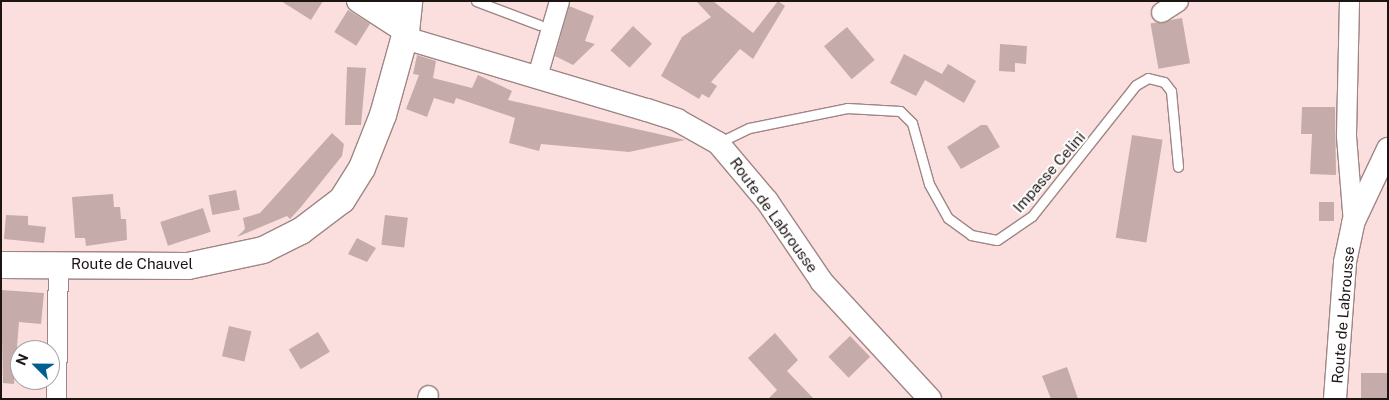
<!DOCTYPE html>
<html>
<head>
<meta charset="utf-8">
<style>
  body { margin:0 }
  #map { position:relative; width:1389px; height:400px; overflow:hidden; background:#fbdfde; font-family:"Public Sans",sans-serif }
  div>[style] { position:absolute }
  .building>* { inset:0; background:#c5abaa; transform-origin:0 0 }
  .roads { filter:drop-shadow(1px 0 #9f8685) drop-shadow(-1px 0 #9f8685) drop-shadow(0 1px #9f8685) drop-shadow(0 -1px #9f8685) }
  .service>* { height:9px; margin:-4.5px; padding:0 4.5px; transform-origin:4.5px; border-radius:4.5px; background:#fff }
  .minor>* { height:19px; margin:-9.5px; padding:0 9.5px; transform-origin:9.5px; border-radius:9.5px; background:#fff }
  .tertiary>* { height:22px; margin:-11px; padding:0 11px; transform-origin:11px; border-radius:11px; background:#fff }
  .secondary>* { height:26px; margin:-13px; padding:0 13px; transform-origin:13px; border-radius:13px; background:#fff }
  span { translate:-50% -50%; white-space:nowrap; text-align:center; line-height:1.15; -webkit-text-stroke:4px #fff; paint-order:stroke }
  .street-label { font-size:15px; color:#1d1414 }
  .frame { position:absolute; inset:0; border:2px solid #1d1414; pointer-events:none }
  .north { position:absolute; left:10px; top:340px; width:50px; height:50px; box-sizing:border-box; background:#fff; border:1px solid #a5a1a1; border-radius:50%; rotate:293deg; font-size:14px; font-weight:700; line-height:20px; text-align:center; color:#1d1414 }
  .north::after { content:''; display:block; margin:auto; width:18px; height:22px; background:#015f90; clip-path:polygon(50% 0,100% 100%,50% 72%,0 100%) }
</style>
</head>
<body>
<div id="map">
  <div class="building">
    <i style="clip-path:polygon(281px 1px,323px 1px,311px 20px)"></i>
    <i style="clip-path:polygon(696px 1px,713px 1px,753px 33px,778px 1px,785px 6px,753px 59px,740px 49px,711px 82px,717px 86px,709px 98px,702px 94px,699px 99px,661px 76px,682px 37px,711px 17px)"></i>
    <i style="clip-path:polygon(569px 6px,594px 16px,585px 41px,595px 44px,573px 65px,555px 56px)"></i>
    <i style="left:348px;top:10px;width:26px;height:26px;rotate:32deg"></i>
    <i style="left:1182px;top:18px;width:46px;height:32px;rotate:80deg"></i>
    <i style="left:633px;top:26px;width:26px;height:33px;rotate:43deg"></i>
    <i style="left:847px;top:27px;width:43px;height:30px;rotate:50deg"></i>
    <i style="clip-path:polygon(1000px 44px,1027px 46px,1026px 64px,1015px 63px,1015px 72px,999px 71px)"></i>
    <i style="clip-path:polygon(904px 54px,942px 74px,948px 64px,976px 81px,964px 103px,925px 80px,916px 96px,890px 83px)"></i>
    <i style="clip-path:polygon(417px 55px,436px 61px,433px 78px,472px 88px,478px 75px,512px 91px,508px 100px,685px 140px,629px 152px,541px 144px,539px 151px,509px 143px,515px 118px,483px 107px,456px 98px,454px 104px,434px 98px,427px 117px,406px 109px,419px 75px,413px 74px)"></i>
    <i style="clip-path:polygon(347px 67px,366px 68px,361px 125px,345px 125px)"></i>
    <i style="clip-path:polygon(1302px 107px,1335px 107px,1336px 175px,1310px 174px,1312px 134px,1301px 134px)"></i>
    <i style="clip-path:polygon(981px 125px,987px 125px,1000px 147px,961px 169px,947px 147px)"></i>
    <i style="clip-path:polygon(332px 133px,344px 144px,342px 156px,301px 207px,290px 219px,287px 216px,237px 237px,245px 229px,243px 218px,260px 213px)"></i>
    <i style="left:1132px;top:135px;width:31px;height:104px;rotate:9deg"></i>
    <i style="left:236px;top:190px;width:20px;height:28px;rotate:79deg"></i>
    <i style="clip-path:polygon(113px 194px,114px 207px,120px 207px,121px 219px,126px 219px,127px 240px,86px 246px,85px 238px,75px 238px,72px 197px)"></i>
    <i style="left:1319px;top:202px;width:15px;height:19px"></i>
    <i style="left:203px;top:208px;width:25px;height:45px;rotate:72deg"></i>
    <i style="clip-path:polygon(6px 215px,28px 216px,28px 225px,46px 227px,44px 243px,4px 239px)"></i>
    <i style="left:385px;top:215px;width:23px;height:30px;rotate:7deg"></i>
    <i style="clip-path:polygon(357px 238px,376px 248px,367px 262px,348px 254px)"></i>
    <i style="clip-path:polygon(1px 290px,44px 293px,41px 324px,19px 322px,14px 384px,3px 383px)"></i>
    <i style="left:229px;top:326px;width:23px;height:31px;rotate:13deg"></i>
    <i style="left:318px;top:332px;width:23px;height:34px;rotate:59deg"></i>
    <i style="clip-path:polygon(775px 333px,798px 360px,787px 371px,814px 399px,768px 399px,777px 390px,748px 358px)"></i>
    <i style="left:850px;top:336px;width:29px;height:30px;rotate:46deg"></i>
    <i style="clip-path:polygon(1067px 367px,1078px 399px,1051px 399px,1042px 376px)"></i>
    <i style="left:1388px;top:373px;width:26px;height:27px;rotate:90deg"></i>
  </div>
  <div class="roads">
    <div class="service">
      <i style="left:476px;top:1px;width:68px;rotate:20.6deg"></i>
      <i style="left:718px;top:143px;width:34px;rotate:-26deg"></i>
      <i style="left:749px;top:128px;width:100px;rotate:-11.5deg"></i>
      <i style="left:847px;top:108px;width:53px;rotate:3.2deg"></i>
      <i style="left:900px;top:111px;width:17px;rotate:45deg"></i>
      <i style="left:912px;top:123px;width:63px;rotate:74.4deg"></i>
      <i style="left:929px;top:184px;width:39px;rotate:61deg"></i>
      <i style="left:948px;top:218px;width:29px;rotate:36deg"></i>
      <i style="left:971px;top:235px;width:26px;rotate:11deg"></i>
      <i style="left:997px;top:240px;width:42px;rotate:-34.4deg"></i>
      <i style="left:1032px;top:216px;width:167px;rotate:-51.6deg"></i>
      <i style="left:1136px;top:85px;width:14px;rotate:-30deg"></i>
      <i style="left:1148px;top:78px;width:16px;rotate:14deg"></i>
      <i style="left:1164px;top:82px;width:11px;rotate:52deg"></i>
      <i style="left:1171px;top:91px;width:76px;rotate:84.7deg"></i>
    </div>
    <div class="minor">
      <i style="left:1349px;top:1px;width:135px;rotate:91.3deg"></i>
      <i style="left:1346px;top:136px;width:87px;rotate:85.4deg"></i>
      <i style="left:1161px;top:12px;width:20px;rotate:-33deg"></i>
      <i style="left:537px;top:76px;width:78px;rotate:-73.7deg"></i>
      <i style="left:56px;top:399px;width:135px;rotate:-89.2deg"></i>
      <i style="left:427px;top:399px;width:4px;rotate:-76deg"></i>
    </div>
    <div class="tertiary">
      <i style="left:358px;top:1px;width:57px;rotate:32.9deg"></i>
      <i style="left:391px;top:1px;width:20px;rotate:33deg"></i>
      <i style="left:405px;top:38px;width:252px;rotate:16.6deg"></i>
      <i style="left:647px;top:110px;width:32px;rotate:18deg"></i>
      <i style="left:677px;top:120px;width:47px;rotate:29.3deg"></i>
      <i style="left:718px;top:143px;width:76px;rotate:49.8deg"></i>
      <i style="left:767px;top:201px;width:98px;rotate:55.8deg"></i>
      <i style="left:822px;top:282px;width:159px;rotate:47.3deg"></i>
      <i style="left:1335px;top:399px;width:137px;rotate:-85.8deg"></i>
      <i style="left:1345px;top:262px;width:40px;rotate:-78deg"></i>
      <i style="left:1353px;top:223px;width:82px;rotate:-64.7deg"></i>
    </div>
    <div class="secondary">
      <i style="left:1px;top:265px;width:187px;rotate:0.3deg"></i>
      <i style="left:188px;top:266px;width:77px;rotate:-12deg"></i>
      <i style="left:263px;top:250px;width:42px;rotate:-26.6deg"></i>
      <i style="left:301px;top:231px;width:51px;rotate:-37.1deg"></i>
      <i style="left:342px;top:200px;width:38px;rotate:-58deg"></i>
      <i style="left:362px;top:168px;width:57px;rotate:-68.4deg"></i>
      <i style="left:383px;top:115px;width:86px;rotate:-74.5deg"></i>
      <i style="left:406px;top:32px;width:31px;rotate:-84deg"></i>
    </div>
  </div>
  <div class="street-label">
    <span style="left:1049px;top:172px;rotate:-49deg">Impasse Celini</span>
    <span style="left:774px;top:215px;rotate:54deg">Route de Labrousse</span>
    <span style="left:132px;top:264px">Route de Chauvel</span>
    <span style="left:1343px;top:315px;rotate:-85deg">Route de Labrousse</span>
  </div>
  <div class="frame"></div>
  <div class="north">N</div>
</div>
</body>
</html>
